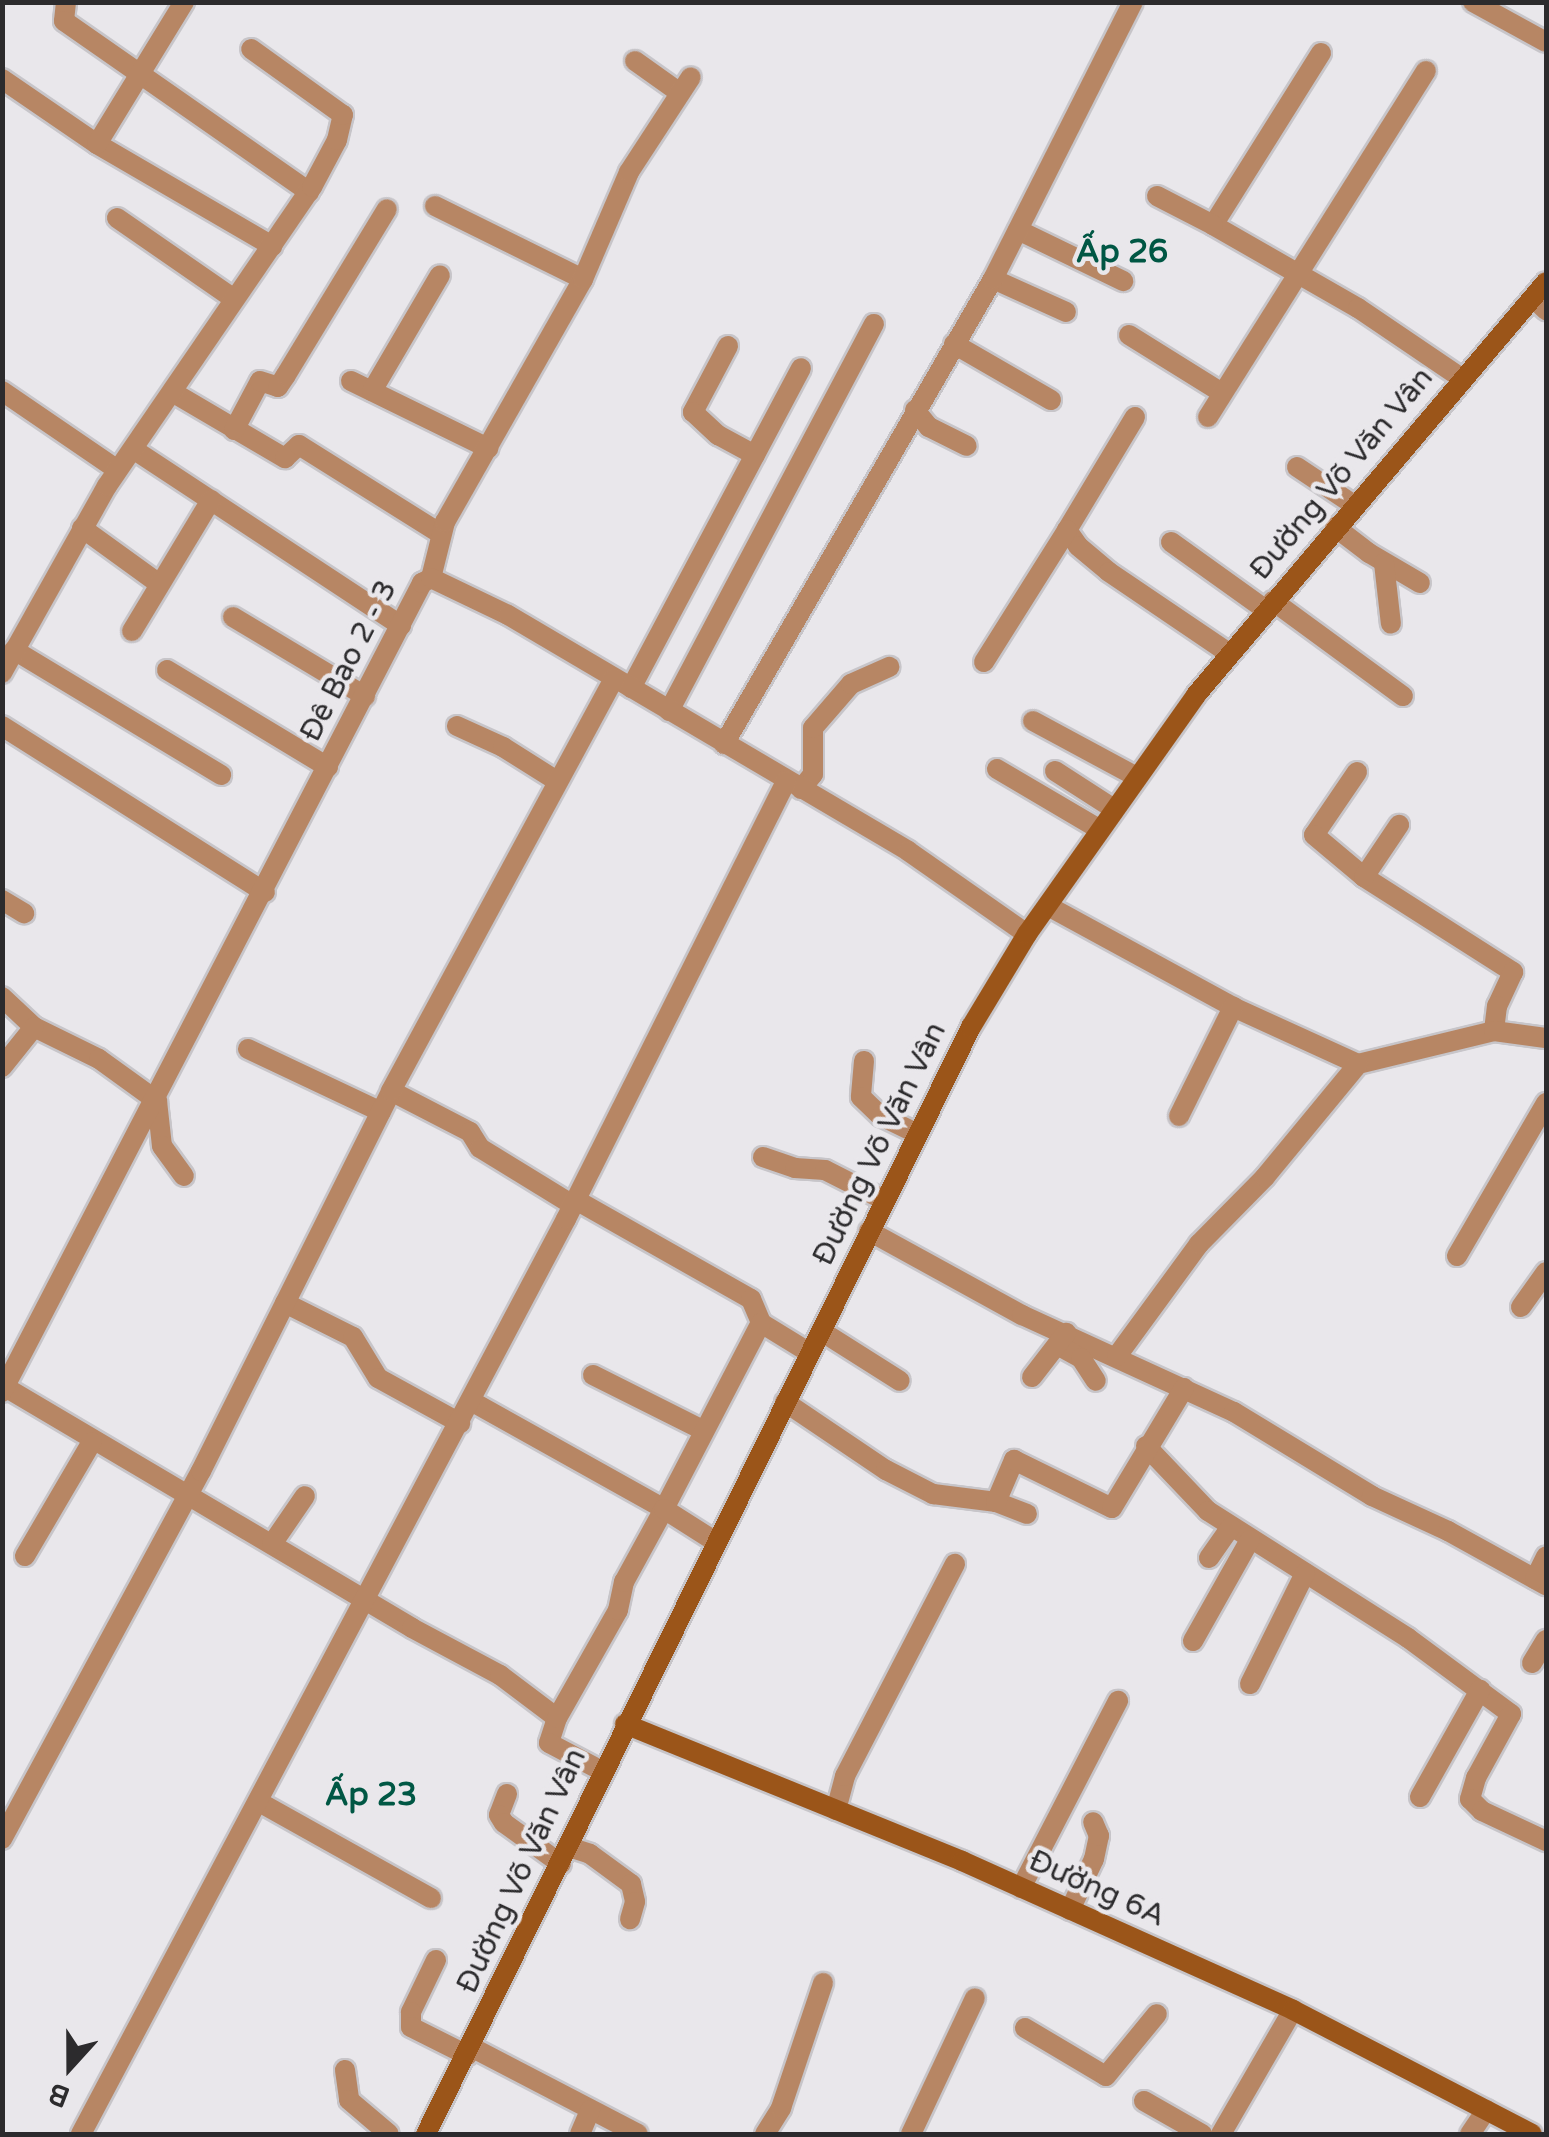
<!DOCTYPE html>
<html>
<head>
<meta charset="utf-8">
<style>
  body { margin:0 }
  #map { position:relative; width:1549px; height:2137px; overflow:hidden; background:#e9e7eb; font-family:"Varela Round",sans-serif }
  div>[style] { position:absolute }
  .roads { filter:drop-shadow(2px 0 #c7c5c9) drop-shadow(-2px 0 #c7c5c9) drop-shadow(0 2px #c7c5c9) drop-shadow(0 -2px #c7c5c9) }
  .street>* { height:20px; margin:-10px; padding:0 10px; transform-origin:10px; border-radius:10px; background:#b78664 }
  .secondary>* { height:20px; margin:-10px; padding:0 10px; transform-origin:10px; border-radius:10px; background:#9b5519 }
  span { translate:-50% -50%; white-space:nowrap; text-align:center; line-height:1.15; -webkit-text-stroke:9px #e9e7eb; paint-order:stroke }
  .street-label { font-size:30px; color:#2c2b2d }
  .neighbourhood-label { font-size:32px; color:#005744; font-weight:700 }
  .frame { position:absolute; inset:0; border:5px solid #2c2b2d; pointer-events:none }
  .north { position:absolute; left:20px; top:2017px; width:100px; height:100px; -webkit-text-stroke:8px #e9e7eb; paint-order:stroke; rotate:201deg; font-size:28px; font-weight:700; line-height:40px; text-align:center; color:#2c2b2d }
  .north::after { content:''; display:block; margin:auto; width:35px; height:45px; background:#2c2b2d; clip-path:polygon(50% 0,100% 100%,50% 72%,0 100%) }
</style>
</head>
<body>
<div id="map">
  <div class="roads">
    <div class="street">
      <i style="left:66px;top:2px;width:19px;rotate:96deg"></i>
      <i style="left:64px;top:21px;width:299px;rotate:34.9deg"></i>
      <i style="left:1473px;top:2px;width:83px;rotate:28.7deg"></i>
      <i style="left:1321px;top:53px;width:203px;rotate:122.1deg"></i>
      <i style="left:1213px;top:225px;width:167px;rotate:29.8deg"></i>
      <i style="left:1358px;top:308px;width:127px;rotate:34.1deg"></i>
      <i style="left:635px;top:61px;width:55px;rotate:35.4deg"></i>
      <i style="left:2px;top:79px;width:115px;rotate:34.4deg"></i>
      <i style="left:97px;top:144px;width:203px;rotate:30.2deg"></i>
      <i style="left:97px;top:144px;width:167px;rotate:-58.5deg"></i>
      <i style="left:1157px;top:196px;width:63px;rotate:27.4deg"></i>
      <i style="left:435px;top:206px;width:165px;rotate:26.3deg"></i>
      <i style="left:117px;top:218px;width:142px;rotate:34.7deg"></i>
      <i style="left:1018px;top:230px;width:117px;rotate:25.9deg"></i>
      <i style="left:993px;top:279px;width:80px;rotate:24.3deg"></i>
      <i style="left:1533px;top:298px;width:18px;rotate:43deg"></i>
      <i style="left:1129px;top:335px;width:110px;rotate:31.9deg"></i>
      <i style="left:954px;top:344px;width:112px;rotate:30deg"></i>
      <i style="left:728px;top:346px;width:75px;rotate:117.9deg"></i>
      <i style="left:693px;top:412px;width:34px;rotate:43deg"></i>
      <i style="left:718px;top:435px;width:42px;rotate:28.4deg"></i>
      <i style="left:351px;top:381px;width:153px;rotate:26.1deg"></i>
      <i style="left:2px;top:391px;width:140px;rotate:34.3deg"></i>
      <i style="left:372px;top:391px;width:134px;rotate:-59.6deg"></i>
      <i style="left:174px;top:393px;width:129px;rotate:30.4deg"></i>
      <i style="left:285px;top:458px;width:19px;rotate:-43deg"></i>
      <i style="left:299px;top:445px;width:168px;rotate:32.1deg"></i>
      <i style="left:915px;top:410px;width:22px;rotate:51deg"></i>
      <i style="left:929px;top:427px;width:42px;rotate:26.6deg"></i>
      <i style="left:1135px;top:417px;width:132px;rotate:121deg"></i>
      <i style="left:1067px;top:530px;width:19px;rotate:55deg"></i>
      <i style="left:1078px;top:546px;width:40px;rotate:40deg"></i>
      <i style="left:1109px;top:572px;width:146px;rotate:34.1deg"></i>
      <i style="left:1208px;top:417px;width:409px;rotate:-57.8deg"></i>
      <i style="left:234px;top:430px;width:55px;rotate:-62deg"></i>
      <i style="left:260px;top:381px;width:19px;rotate:18deg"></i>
      <i style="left:278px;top:387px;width:14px;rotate:-56deg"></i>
      <i style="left:286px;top:375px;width:194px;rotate:-58.7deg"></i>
      <i style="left:133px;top:449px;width:321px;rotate:33.4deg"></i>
      <i style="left:1297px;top:467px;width:69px;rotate:33.7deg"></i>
      <i style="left:1335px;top:527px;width:43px;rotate:37.4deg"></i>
      <i style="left:1369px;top:553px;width:59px;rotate:30.5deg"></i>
      <i style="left:82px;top:528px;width:94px;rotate:35.9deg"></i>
      <i style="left:1171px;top:542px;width:117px;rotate:35.6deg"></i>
      <i style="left:1384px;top:563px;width:61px;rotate:83.5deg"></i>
      <i style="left:431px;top:578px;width:58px;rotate:-76deg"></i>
      <i style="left:445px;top:522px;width:279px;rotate:-60.4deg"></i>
      <i style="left:583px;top:279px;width:116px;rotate:-66.7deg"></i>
      <i style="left:629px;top:172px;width:113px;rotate:-56.9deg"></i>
      <i style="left:1273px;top:601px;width:161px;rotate:36.2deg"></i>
      <i style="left:233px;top:617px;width:154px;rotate:30.9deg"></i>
      <i style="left:132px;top:631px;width:153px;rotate:-58.9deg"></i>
      <i style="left:14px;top:650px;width:242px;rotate:31.1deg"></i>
      <i style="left:984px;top:662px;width:156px;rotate:-57.8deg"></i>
      <i style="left:167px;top:670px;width:188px;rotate:31.1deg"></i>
      <i style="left:2px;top:673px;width:214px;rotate:-60.7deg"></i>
      <i style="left:107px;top:486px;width:363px;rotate:-55.6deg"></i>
      <i style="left:312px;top:187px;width:53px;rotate:-62deg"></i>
      <i style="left:337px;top:140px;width:26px;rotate:-77deg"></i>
      <i style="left:343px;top:115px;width:113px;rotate:-144.3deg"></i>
      <i style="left:631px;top:688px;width:362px;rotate:-62deg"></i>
      <i style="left:669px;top:711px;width:438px;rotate:-62.1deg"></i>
      <i style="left:1033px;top:721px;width:118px;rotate:28.3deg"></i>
      <i style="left:2px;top:726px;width:311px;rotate:32.3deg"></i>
      <i style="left:457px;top:726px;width:51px;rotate:24.5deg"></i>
      <i style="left:503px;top:747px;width:64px;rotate:32.2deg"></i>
      <i style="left:724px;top:744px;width:537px;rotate:-59.95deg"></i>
      <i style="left:993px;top:279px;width:310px;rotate:-63.2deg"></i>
      <i style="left:997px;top:769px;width:118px;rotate:30.5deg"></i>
      <i style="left:1055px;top:771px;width:70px;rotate:32.8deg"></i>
      <i style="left:1357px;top:772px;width:76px;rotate:124.3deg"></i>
      <i style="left:1314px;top:835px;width:65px;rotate:40deg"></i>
      <i style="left:1364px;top:877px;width:177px;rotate:32.5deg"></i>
      <i style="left:1513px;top:972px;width:38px;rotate:115deg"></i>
      <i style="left:1497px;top:1006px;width:25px;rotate:97deg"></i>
      <i style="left:801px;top:789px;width:19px;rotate:-51deg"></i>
      <i style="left:813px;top:774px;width:46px;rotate:-90deg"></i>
      <i style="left:813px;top:728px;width:58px;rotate:-49.2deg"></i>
      <i style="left:851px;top:684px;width:42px;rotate:-24.1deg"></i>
      <i style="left:1364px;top:877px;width:63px;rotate:-56.1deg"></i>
      <i style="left:2px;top:900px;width:26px;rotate:31deg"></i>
      <i style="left:1048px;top:906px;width:211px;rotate:28.6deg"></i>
      <i style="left:1233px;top:1007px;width:137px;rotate:24.5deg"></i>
      <i style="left:1358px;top:1064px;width:140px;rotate:-13.6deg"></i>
      <i style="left:1494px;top:1031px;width:52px;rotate:7.7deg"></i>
      <i style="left:2px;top:997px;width:44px;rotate:43.2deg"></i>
      <i style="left:34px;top:1027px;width:72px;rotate:26.2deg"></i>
      <i style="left:99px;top:1059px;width:72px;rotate:35.9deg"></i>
      <i style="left:157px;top:1101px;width:45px;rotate:83.7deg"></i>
      <i style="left:162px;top:1146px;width:37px;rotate:54deg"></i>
      <i style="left:248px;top:1049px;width:147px;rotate:25.3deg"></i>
      <i style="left:864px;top:1061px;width:36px;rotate:95deg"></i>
      <i style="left:861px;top:1097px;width:28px;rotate:44deg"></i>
      <i style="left:881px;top:1116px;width:41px;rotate:25.9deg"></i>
      <i style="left:2px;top:1067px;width:51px;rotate:-51.3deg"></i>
      <i style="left:391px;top:1091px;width:89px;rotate:27.4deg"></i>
      <i style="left:470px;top:1132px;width:19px;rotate:58deg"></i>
      <i style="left:480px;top:1148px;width:109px;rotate:31.5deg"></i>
      <i style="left:1179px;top:1116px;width:122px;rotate:-63.6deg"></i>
      <i style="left:763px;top:1157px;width:34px;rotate:19deg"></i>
      <i style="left:795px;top:1168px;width:30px;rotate:4deg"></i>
      <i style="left:825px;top:1170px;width:66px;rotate:27deg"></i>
      <i style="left:576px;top:1200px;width:201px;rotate:29.5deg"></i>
      <i style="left:751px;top:1299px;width:26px;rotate:67deg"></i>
      <i style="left:761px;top:1323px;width:57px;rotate:31.5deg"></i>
      <i style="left:869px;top:1231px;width:175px;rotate:28.8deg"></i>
      <i style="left:1022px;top:1315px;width:233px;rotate:24.6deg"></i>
      <i style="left:1234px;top:1412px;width:162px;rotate:31.3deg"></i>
      <i style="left:1372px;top:1496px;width:84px;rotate:24.7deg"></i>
      <i style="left:1448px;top:1531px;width:112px;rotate:28.9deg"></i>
      <i style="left:1457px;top:1256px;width:177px;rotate:-59.8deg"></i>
      <i style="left:285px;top:1303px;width:76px;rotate:26.6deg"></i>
      <i style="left:353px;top:1337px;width:48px;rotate:58.6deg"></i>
      <i style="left:378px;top:1378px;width:94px;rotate:28.8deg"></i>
      <i style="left:1521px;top:1307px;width:43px;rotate:-54.5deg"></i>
      <i style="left:821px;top:1331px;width:93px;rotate:32.3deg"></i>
      <i style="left:1059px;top:1346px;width:25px;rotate:29deg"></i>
      <i style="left:1081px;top:1358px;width:27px;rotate:57deg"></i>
      <i style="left:1117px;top:1356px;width:139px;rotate:-53.8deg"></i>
      <i style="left:1199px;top:1244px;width:94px;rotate:-45.4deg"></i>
      <i style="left:1265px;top:1177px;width:146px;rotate:-50.5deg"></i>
      <i style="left:593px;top:1375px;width:123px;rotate:26.6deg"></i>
      <i style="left:1032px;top:1377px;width:56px;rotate:-52.3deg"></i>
      <i style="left:5px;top:1387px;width:473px;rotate:30.6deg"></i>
      <i style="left:412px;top:1628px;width:100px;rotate:28.1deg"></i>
      <i style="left:500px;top:1675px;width:71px;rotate:37deg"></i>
      <i style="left:557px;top:1718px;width:26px;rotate:108deg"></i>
      <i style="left:549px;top:1743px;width:60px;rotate:27.8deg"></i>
      <i style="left:2px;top:1392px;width:912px;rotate:-62.56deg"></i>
      <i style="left:422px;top:583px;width:10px;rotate:-29deg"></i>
      <i style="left:431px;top:578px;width:85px;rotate:25.7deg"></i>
      <i style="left:508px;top:615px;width:464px;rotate:30.5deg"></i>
      <i style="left:908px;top:851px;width:145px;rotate:34.9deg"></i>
      <i style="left:471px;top:1401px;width:221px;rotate:29.2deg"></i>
      <i style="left:664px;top:1509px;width:210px;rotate:-62.5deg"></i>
      <i style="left:785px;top:1402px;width:122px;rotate:34deg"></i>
      <i style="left:886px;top:1470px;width:53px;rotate:27.1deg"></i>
      <i style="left:933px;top:1494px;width:64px;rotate:7.2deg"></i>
      <i style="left:996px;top:1502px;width:33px;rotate:21deg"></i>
      <i style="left:1146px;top:1446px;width:90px;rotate:46.4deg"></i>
      <i style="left:1208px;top:1511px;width:237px;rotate:32.4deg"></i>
      <i style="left:1408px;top:1638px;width:128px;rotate:36.4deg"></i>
      <i style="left:1511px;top:1714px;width:73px;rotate:118.7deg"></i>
      <i style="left:1476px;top:1778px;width:22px;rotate:106deg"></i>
      <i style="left:1470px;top:1799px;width:17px;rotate:45deg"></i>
      <i style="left:1482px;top:1811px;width:71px;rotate:25.1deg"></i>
      <i style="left:996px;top:1502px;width:46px;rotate:-66.8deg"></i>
      <i style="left:1014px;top:1460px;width:109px;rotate:26.1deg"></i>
      <i style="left:1112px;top:1508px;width:140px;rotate:-59deg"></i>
      <i style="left:272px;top:1544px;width:58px;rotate:-55.5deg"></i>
      <i style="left:25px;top:1556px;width:132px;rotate:-59.6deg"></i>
      <i style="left:1209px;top:1558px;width:38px;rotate:-55deg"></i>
      <i style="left:1535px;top:1579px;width:25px;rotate:-64deg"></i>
      <i style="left:1193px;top:1641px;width:116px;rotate:-60.6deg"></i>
      <i style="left:1532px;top:1663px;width:27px;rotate:-59deg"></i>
      <i style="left:1250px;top:1684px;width:124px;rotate:-63.6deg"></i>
      <i style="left:557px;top:1718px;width:124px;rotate:-60.5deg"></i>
      <i style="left:618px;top:1610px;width:29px;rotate:-78deg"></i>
      <i style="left:624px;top:1582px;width:83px;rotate:-61.3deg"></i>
      <i style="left:664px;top:1509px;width:62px;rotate:32.4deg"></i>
      <i style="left:507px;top:1794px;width:22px;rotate:111deg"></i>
      <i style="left:499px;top:1815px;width:9px;rotate:58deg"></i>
      <i style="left:504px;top:1823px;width:70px;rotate:35.7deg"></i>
      <i style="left:1420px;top:1797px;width:123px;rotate:-60.7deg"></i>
      <i style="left:259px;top:1802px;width:197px;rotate:29.2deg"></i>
      <i style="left:836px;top:1810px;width:35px;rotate:-75deg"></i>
      <i style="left:845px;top:1776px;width:239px;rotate:-62.6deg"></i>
      <i style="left:2px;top:1839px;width:418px;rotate:-61.6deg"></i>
      <i style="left:201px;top:1471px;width:425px;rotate:-63.4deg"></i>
      <i style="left:391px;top:1091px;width:469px;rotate:-61.6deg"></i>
      <i style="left:569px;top:1847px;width:22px;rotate:18deg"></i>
      <i style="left:590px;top:1854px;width:51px;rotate:36.2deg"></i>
      <i style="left:631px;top:1884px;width:18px;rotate:77deg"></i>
      <i style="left:635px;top:1902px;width:18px;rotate:106deg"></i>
      <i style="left:1021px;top:1888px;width:211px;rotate:-62.6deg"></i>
      <i style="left:1070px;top:1910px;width:56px;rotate:-64.8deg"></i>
      <i style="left:1094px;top:1859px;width:24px;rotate:-78deg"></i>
      <i style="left:1099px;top:1836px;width:15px;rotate:-113deg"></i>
      <i style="left:436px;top:1960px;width:58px;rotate:115.7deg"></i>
      <i style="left:411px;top:2012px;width:15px;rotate:90deg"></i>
      <i style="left:411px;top:2027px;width:63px;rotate:26.6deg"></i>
      <i style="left:1025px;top:2028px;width:94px;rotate:30.7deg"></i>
      <i style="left:1106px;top:2076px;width:80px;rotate:-50.6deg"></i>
      <i style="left:471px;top:2047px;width:188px;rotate:27.5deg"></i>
      <i style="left:345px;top:2070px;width:30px;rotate:82deg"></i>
      <i style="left:349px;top:2100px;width:52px;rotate:40.4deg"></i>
      <i style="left:1144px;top:2101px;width:67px;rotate:29.6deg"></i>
      <i style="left:81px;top:2134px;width:1036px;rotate:-62.07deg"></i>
      <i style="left:566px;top:1219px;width:490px;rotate:-63.3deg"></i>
      <i style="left:580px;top:2134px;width:26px;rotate:-67deg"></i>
      <i style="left:765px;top:2134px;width:31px;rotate:-58deg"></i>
      <i style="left:781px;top:2108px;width:132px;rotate:-71.4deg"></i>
      <i style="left:911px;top:2134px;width:150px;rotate:-64.8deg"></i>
      <i style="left:1221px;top:2134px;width:143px;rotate:-59.9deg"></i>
      <i style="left:1470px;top:2134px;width:29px;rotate:-56deg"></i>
    </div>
    <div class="secondary">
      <i style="left:625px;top:1724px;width:364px;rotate:22.1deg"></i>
      <i style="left:962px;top:1861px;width:363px;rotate:24.2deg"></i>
      <i style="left:1293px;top:2010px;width:269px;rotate:27.4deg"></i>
      <i style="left:426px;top:2134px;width:1234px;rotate:-63.79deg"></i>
      <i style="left:971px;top:1027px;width:109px;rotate:-58.9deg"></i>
      <i style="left:1027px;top:934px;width:293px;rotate:-54.7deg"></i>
      <i style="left:1196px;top:695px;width:541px;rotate:-49.72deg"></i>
    </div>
  </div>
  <div class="street-label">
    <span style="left:1342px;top:474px;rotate:-50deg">Đường Võ Văn Vân</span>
    <span style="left:349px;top:661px;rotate:-63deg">Đê Bao 2 - 3</span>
    <span style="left:880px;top:1144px;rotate:-64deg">Đường Võ Văn Vân</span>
    <span style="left:522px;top:1871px;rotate:-65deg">Đường Võ Văn Vân</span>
    <span style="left:1097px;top:1889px;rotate:24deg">Đường 6A</span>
  </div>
  <div class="neighbourhood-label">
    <span style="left:1122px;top:252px">Ấp 26</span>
    <span style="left:371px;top:1795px">Ấp 23</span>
  </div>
  <div class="frame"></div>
  <div class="north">B</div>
</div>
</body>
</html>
